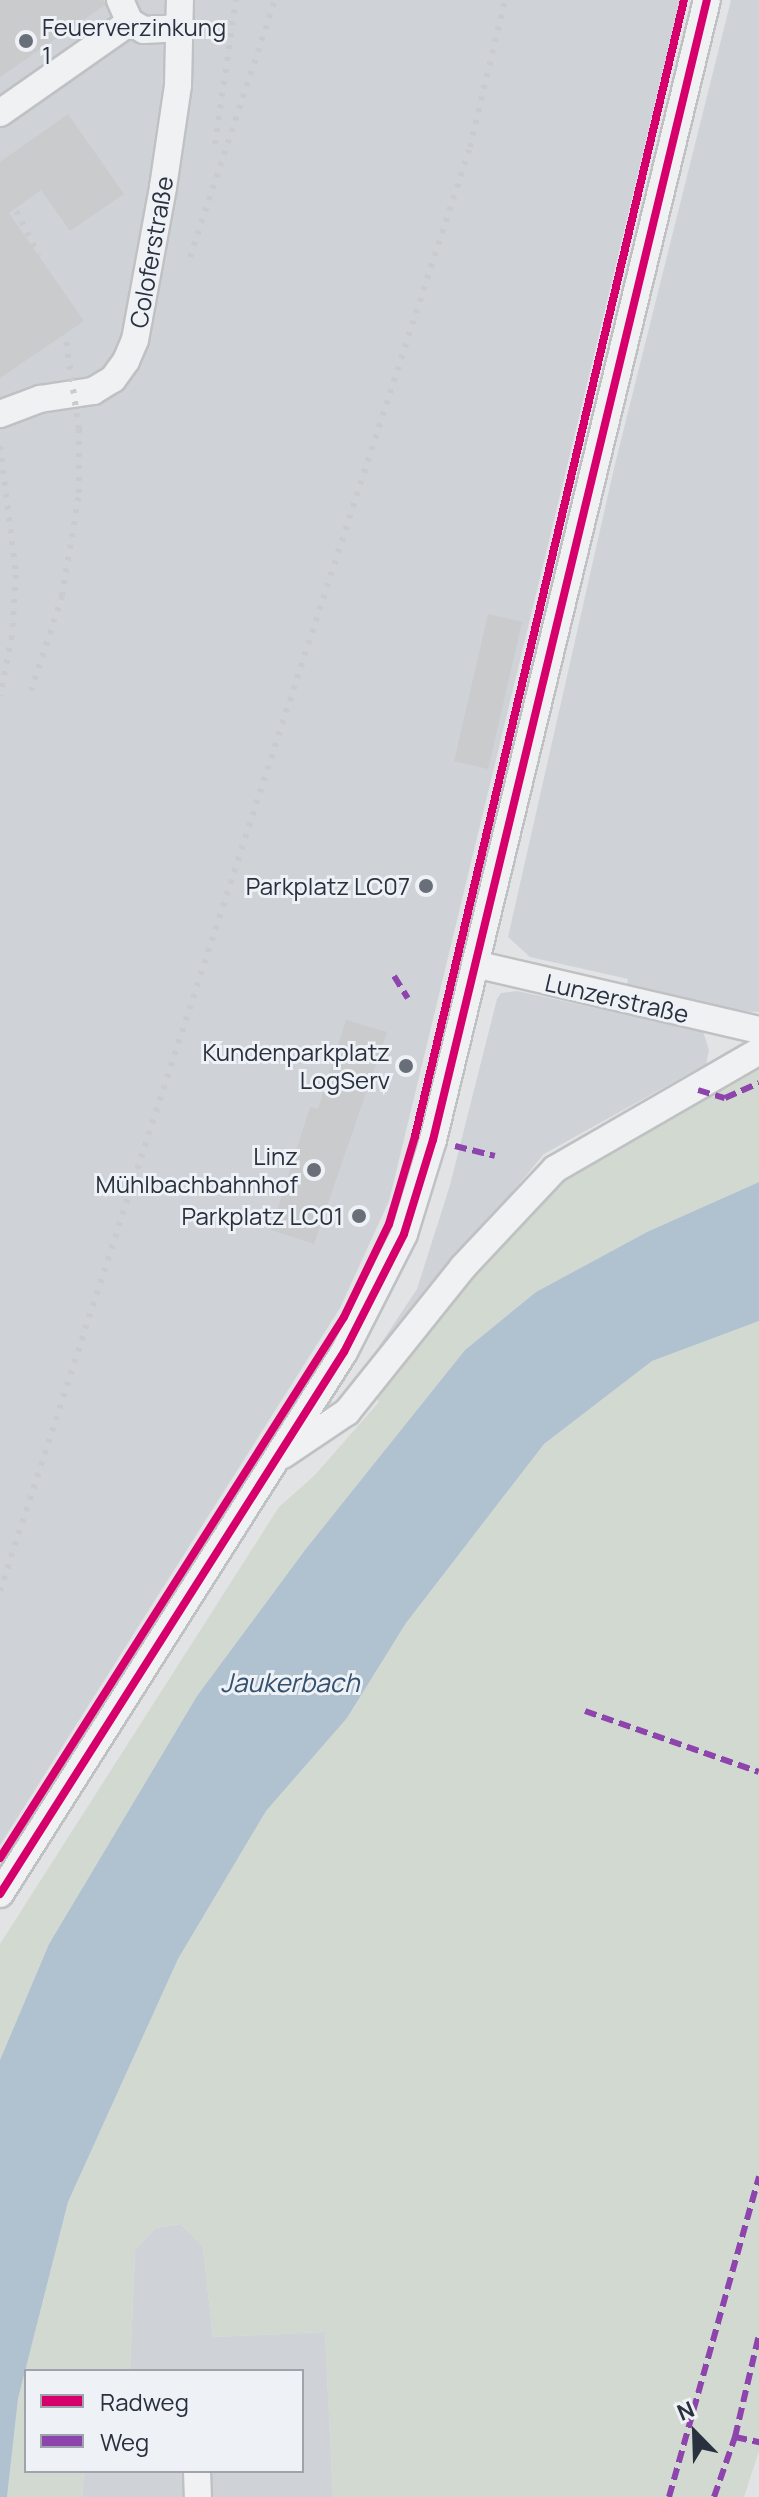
<!DOCTYPE html>
<html>
<head>
<meta charset="utf-8">
<style>
  body { margin:0 }
  #map { position:relative; width:759px; height:2497px; overflow:hidden; background:#e1e3e5; font-family:Manrope,sans-serif }
  div>[style] { position:absolute }
  .built>* { inset:0; background:#cfd3d8 }
  .green>* { inset:0; background:#d2d9d1 }
  .water>* { inset:0; background:#b0c1cf }
  .building>* { inset:0; background:#c9cbcd; transform-origin:0 0 }
  .roads { filter:drop-shadow(2px 0 #bfc1c3) drop-shadow(-2px 0 #bfc1c3) drop-shadow(0 2px #bfc1c3) drop-shadow(0 -2px #bfc1c3) }
  .minor>* { height:26px; margin:-13px; padding:0 13px; transform-origin:13px; border-radius:13px; background:#f0f1f2 }
  .rail>* { height:6px; margin-top:-3px; transform-origin:0; background:repeating-linear-gradient(90deg,#c9cbcd 0 4px,transparent 0 12px) }
  .quiet>* { height:6px; margin-top:-3px; transform-origin:0; background:repeating-linear-gradient(90deg,#8e44ad 0 12px,transparent 0 18px) }
  .cycleway>* { height:8px; margin:-4px; padding:0 4px; transform-origin:4px; border-radius:4px; background:#d6006c }
  .dots>* { width:22px; height:22px; translate:-50% -50%; box-sizing:border-box; border:4px solid #eef1f5; border-radius:50% }
  span { translate:-50% -50%; white-space:nowrap; text-align:center; line-height:1.15; -webkit-text-stroke:6px #eef1f5; paint-order:stroke }
  .poi-label { font-size:24px; color:#29313e }
  .left { translate:0 -50%; text-align:left }
  .right { translate:-100% -50%; text-align:right }
  .street-label { font-size:24px; color:#29313e }
  .water-label { font-size:26px; color:#355170; font-style:italic }
  .legend { position:absolute; left:24px; top:2369px; width:280px; height:104px; box-sizing:border-box; background:#eef1f5; border:2px solid #9fa4ac; margin:0; padding:10px 14px; list-style:none; font-size:24px; color:#29313e }
  .legend li { display:flex; align-items:center; gap:16px; height:40px }
  .legend b { width:40px; border:2px solid #9fa4ac }
  .north { position:absolute; left:655px; top:2393px; width:80px; height:80px; -webkit-text-stroke:6px #eef1f5; paint-order:stroke; rotate:337deg; font-size:22px; font-weight:700; line-height:32px; text-align:center; color:#29313e }
  .north::after { content:''; display:block; margin:auto; width:28px; height:36px; background:#29313e; clip-path:polygon(50% 0,100% 100%,50% 72%,0 100%) }
</style>
</head>
<body>
<div id="map">
  <div class="built">
    <i style="clip-path:polygon(0 0,680px 0,389px 1201px,340px 1308px,0 1845px)"></i>
    <i style="clip-path:polygon(731px 0,759px 0,759px 1012px,726px 1011px,626px 989px,628px 979px,530px 957px,508px 937px,615px 464px)"></i>
    <i style="clip-path:polygon(517px 991px,703px 1031px,709px 1050px,706px 1064px,544px 1154px,364px 1369px,417px 1289px,450px 1185px,497px 999px,501px 993px)"></i>
    <i style="clip-path:polygon(181px 2224px,203px 2247px,213px 2337px,325px 2332px,333px 2497px,82px 2497px,84px 2471px,302px 2471px,302px 2371px,130px 2371px,135px 2250px,156px 2228px)"></i>
  </div>
  <div class="green">
    <i style="clip-path:polygon(759px 1065px,759px 1182px,647px 1232px,536px 1292px,465px 1350px,305px 1550px,197px 1696px,49px 1944px,0 2060px,0 1944px,279px 1507px,314px 1476px,379px 1402px,373px 1394px,516px 1226px,574px 1171px)"></i>
    <i style="clip-path:polygon(759px 1321px,759px 2451px,744px 2497px,333px 2497px,325px 2332px,213px 2337px,203px 2247px,181px 2224px,156px 2228px,135px 2250px,130px 2371px,26px 2371px,26px 2471px,84px 2471px,82px 2497px,7px 2497px,18px 2399px,68px 2202px,178px 1959px,266px 1811px,347px 1718px,406px 1623px,544px 1444px,652px 1361px)"></i>
  </div>
  <div class="water">
    <i style="clip-path:polygon(759px 1182px,759px 1321px,652px 1361px,544px 1444px,406px 1623px,347px 1718px,266px 1811px,178px 1959px,68px 2202px,18px 2399px,7px 2497px,0 2497px,0 2060px,49px 1944px,197px 1696px,305px 1550px,465px 1350px,536px 1292px,647px 1232px)"></i>
  </div>
  <div class="building">
    <i style="clip-path:polygon(0 0,104px 0,105px 5px,0 77px)"></i>
    <i style="clip-path:polygon(68px 114px,124px 194px,70px 231px,41px 190px,9px 213px,84px 321px,0 378px,0 162px)"></i>
    <i style="left:488px;top:614px;width:35px;height:151px;rotate:13deg"></i>
    <i style="clip-path:polygon(346px 1020px,387px 1032px,314px 1244px,271px 1230px,310px 1107px,318px 1109px)"></i>
  </div>
  <div class="roads">
    <div class="minor">
      <i style="left:120px;top:0;width:24px;rotate:66deg"></i>
      <i style="left:130px;top:22px;width:16px;rotate:30deg"></i>
      <i style="left:144px;top:30px;width:38px;rotate:-3deg"></i>
      <i style="left:0;top:113px;width:159px;rotate:-35deg"></i>
      <i style="left:0;top:414px;width:43px;rotate:-20.6deg"></i>
      <i style="left:40px;top:399px;width:54px;rotate:-8.6deg"></i>
      <i style="left:93px;top:391px;width:23px;rotate:-31deg"></i>
      <i style="left:113px;top:379px;width:22px;rotate:-54deg"></i>
      <i style="left:126px;top:361px;width:23px;rotate:-67deg"></i>
      <i style="left:135px;top:340px;width:156px;rotate:-79.6deg"></i>
      <i style="left:163px;top:187px;width:103px;rotate:-81.6deg"></i>
      <i style="left:178px;top:85px;width:85px;rotate:-88.7deg"></i>
      <i style="left:475px;top:964px;width:292px;rotate:13.1deg"></i>
      <i style="left:283px;top:1455px;width:77px;rotate:-33.9deg"></i>
      <i style="left:347px;top:1412px;width:186px;rotate:-51.3deg"></i>
      <i style="left:463px;top:1267px;width:134px;rotate:-46.8deg"></i>
      <i style="left:555px;top:1169px;width:236px;rotate:-30deg"></i>
      <i style="left:0;top:1894px;width:642px;rotate:-57.6deg"></i>
      <i style="left:344px;top:1352px;width:132px;rotate:-63deg"></i>
      <i style="left:404px;top:1234px;width:98px;rotate:-72.9deg"></i>
      <i style="left:433px;top:1140px;width:1172px;rotate:-76.49deg"></i>
      <i style="left:197px;top:2471px;width:26px;rotate:88deg"></i>
    </div>
  </div>
  <div class="rail">
    <i style="left:215px;top:144px;width:146px;rotate:-81.7deg"></i>
    <i style="left:0;top:179px;width:86px;rotate:63.1deg"></i>
    <i style="left:190px;top:257px;width:271px;rotate:-71.7deg"></i>
    <i style="left:0;top:446px;width:130px;rotate:82.9deg"></i>
    <i style="left:16px;top:575px;width:61px;rotate:93.8deg"></i>
    <i style="left:12px;top:636px;width:61px;rotate:101.3deg"></i>
    <i style="left:31px;top:691px;width:100px;rotate:-71.9deg"></i>
    <i style="left:62px;top:596px;width:104px;rotate:-80.6deg"></i>
    <i style="left:79px;top:493px;width:64px;rotate:-90deg"></i>
    <i style="left:79px;top:429px;width:96px;rotate:-98.4deg"></i>
    <i style="left:0;top:1591px;width:1519px;rotate:-71.97deg"></i>
    <i style="left:470px;top:147px;width:151px;rotate:-76.6deg"></i>
  </div>
  <div class="quiet">
    <i style="left:394px;top:976px;width:26px;rotate:58deg"></i>
    <i style="left:698px;top:1090px;width:28px;rotate:17deg"></i>
    <i style="left:725px;top:1098px;width:37px;rotate:-24deg"></i>
    <i style="left:455px;top:1146px;width:41px;rotate:14deg"></i>
    <i style="left:585px;top:1711px;width:184px;rotate:19.3deg"></i>
    <i style="left:735px;top:2437px;width:25px;rotate:12deg"></i>
    <i style="left:669px;top:2497px;width:333px;rotate:-74.3deg"></i>
    <i style="left:714px;top:2497px;width:64px;rotate:-70.7deg"></i>
    <i style="left:735px;top:2437px;width:105px;rotate:-76.8deg"></i>
  </div>
  <div class="cycleway">
    <i style="left:0;top:1858px;width:641px;rotate:-57.55deg"></i>
    <i style="left:344px;top:1317px;width:103px;rotate:-64.2deg"></i>
    <i style="left:389px;top:1224px;width:92px;rotate:-73.5deg"></i>
    <i style="left:415px;top:1136px;width:1167px;rotate:-76.68deg"></i>
    <i style="left:0;top:1894px;width:642px;rotate:-57.6deg"></i>
    <i style="left:344px;top:1352px;width:132px;rotate:-63deg"></i>
    <i style="left:404px;top:1234px;width:98px;rotate:-72.9deg"></i>
    <i style="left:433px;top:1140px;width:1172px;rotate:-76.49deg"></i>
  </div>
  <div class="dots">
    <i style="left:26px;top:41px;background:#696f78"></i>
    <i style="left:426px;top:886px;background:#696f78"></i>
    <i style="left:406px;top:1066px;background:#696f78"></i>
    <i style="left:314px;top:1170px;background:#696f78"></i>
    <i style="left:359px;top:1216px;background:#696f78"></i>
  </div>
  <div class="poi-label">
    <span class="left" style="left:42px;top:41px">Feuerverzinkung<br>1</span>
    <span class="right" style="left:410px;top:886px">Parkplatz LC07</span>
    <span class="right" style="left:390px;top:1066px">Kundenparkplatz<br>LogServ</span>
    <span class="right" style="left:298px;top:1170px">Linz<br>Mühlbachbahnhof</span>
    <span class="right" style="left:343px;top:1216px">Parkplatz LC01</span>
  </div>
  <div class="street-label">
    <span style="left:151px;top:252px;rotate:-80deg">Coloferstraße</span>
    <span style="left:617px;top:998px;rotate:13deg">Lunzerstraße</span>
  </div>
  <div class="water-label">
    <span style="left:290px;top:1683px">Jaukerbach</span>
  </div>
  <ul class="legend">
  <li><b style="height:10px;background:#d6006c"></b>Radweg</li>
  <li><b style="height:10px;background:#8e44ad"></b>Weg</li>
  </ul>
  <div class="north">N</div>
</div>
</body>
</html>
